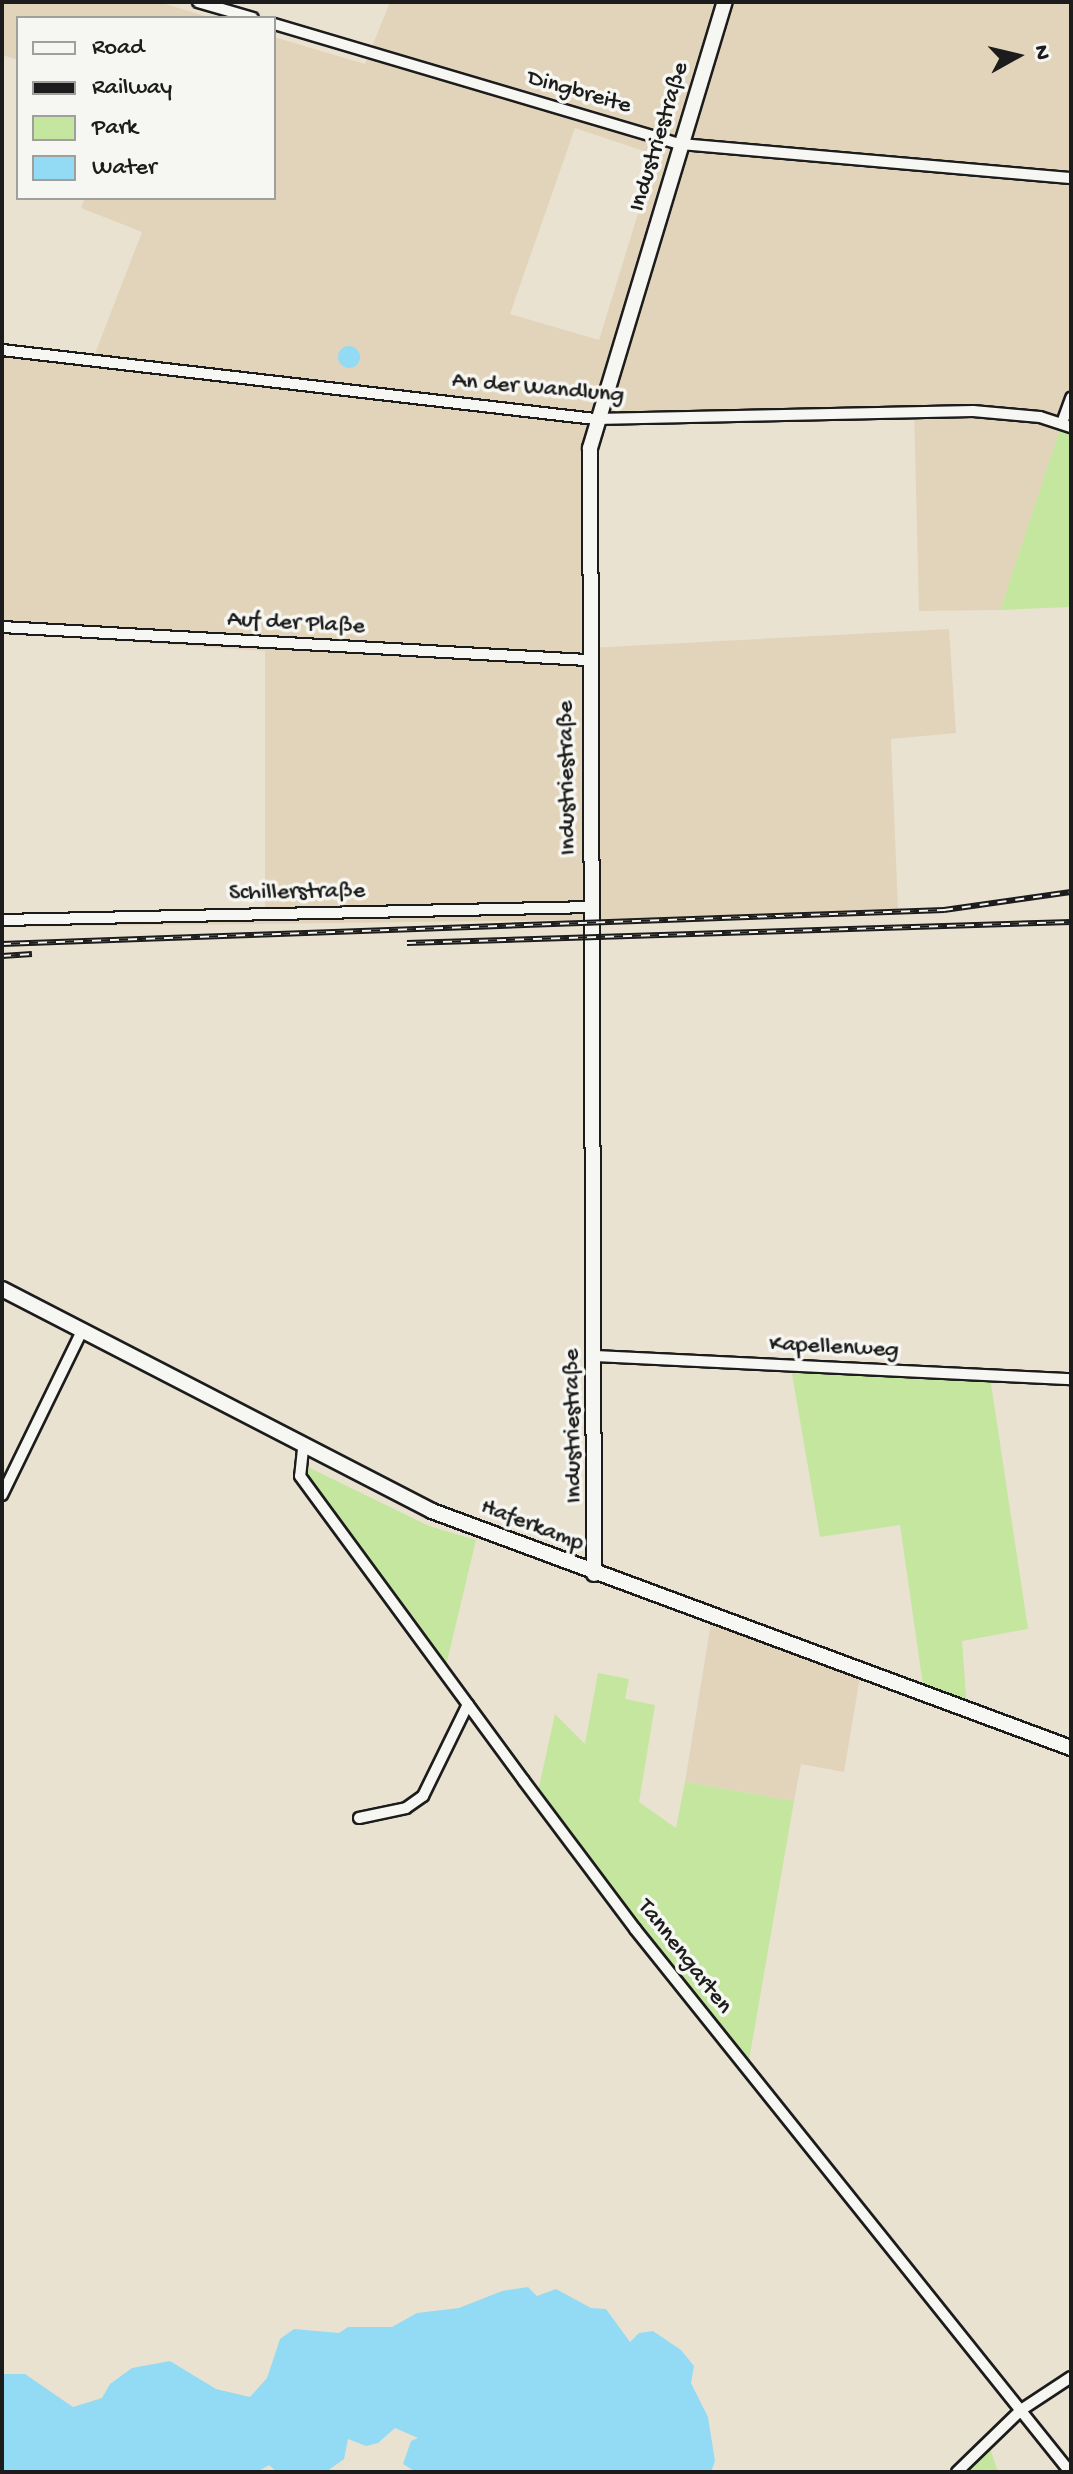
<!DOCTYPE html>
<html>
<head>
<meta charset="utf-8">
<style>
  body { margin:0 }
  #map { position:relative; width:1073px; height:2474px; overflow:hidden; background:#eae2d1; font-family:"Gochi Hand",sans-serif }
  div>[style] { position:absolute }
  .built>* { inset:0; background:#e2d4ba }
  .green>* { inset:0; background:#c4e69f }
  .water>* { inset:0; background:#93dbf4 }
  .round { border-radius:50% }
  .roads { filter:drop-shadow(2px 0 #1c1c1c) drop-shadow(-2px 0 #1c1c1c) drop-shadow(0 2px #1c1c1c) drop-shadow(0 -2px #1c1c1c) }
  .street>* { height:10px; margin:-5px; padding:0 5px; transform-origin:5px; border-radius:5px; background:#f6f6f2 }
  .secondary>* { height:14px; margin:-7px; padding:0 7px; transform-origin:7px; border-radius:7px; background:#f6f6f2 }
  .rail>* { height:6px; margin-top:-3px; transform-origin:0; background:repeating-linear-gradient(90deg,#f6f6f2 0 9px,#1c1c1c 0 18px); box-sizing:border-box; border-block:2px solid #1c1c1c }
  span { translate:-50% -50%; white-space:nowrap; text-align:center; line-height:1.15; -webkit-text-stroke:7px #f6f6f2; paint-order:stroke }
  .street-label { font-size:24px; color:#1c1c1c }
  .frame { position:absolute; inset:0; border:4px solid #1c1c1c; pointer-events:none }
  .legend { position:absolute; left:16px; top:16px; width:260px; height:184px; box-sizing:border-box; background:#f6f6f2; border:2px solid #9f9f9c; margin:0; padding:10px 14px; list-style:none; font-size:24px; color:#1c1c1c }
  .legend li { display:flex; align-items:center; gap:16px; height:40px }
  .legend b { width:40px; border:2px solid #9f9f9c }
  .north { position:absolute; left:977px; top:16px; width:80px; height:80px; -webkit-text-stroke:6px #f6f6f2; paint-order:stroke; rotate:82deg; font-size:22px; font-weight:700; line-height:32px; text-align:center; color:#1c1c1c }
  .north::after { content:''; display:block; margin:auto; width:28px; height:36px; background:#1c1c1c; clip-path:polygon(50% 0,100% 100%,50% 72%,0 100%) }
</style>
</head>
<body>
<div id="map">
  <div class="built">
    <i style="clip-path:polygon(2px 2px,159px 2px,212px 18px,18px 18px,18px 60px,2px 55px)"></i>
    <i style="clip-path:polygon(evenodd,390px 2px,1071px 2px,1071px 398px,1000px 610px,919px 611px,914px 412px,595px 419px,588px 648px,949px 629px,956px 733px,891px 739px,898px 909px,743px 918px,2px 927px,2px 915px,265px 913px,265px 651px,2px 633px,2px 344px,94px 356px,142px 232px,81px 208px,85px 198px,274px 198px,274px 37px,365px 64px,390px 2px,575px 128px,656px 155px,599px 340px,510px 314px,575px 128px)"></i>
    <i style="clip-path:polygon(711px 1622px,861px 1671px,844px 1772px,801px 1764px,794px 1801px,685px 1782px)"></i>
  </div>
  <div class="green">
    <i style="clip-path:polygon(1062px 423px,1071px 434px,1071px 607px,1000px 610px)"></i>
    <i style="clip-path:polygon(791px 1368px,990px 1377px,1028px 1629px,962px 1641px,967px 1709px,924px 1692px,900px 1525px,820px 1537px)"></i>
    <i style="clip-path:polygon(308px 1467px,429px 1526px,476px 1540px,445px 1670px,306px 1479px)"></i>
    <i style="clip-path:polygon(598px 1673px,629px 1679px,625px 1699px,655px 1705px,639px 1802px,676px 1828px,685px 1782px,794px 1801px,748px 2066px,537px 1796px,555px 1714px,585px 1744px)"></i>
    <i style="clip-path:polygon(989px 2445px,998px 2472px,964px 2472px)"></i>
  </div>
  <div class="water">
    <i class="round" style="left:338px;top:346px;width:22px;height:22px"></i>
    <i style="clip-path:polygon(528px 2287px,537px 2296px,556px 2289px,591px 2308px,606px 2309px,630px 2342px,639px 2333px,653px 2331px,681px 2350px,694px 2366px,691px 2383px,708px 2417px,715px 2461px,711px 2472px,416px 2472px,403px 2464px,411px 2441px,418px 2438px,395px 2428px,378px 2443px,366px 2446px,348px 2439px,344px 2459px,326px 2472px,277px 2472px,269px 2465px,257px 2472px,2px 2472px,2px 2374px,25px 2374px,73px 2407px,102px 2398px,110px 2384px,132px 2368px,170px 2361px,216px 2389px,250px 2397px,267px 2378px,280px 2339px,294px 2329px,339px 2333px,348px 2327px,392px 2327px,417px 2313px,459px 2308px,502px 2291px)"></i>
  </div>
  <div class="roads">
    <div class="street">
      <i style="left:198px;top:2px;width:57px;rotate:16.2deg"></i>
      <i style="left:274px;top:24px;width:423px;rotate:16.5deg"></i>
      <i style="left:680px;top:144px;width:392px;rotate:5deg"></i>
      <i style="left:2px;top:350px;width:597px;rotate:6.64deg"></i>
      <i style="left:595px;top:419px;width:378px;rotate:-1.2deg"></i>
      <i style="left:973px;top:411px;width:67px;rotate:5.1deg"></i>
      <i style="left:1040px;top:417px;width:33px;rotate:18deg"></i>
      <i style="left:1062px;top:423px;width:27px;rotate:-70deg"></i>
      <i style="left:2px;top:627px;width:586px;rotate:3.23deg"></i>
      <i style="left:2px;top:920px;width:591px;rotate:-1.26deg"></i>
      <i style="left:595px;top:1356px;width:477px;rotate:2.8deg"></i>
      <i style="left:303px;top:1449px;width:27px;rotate:96deg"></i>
      <i style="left:300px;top:1476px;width:378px;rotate:53.7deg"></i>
      <i style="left:524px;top:1781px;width:185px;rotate:53.1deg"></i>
      <i style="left:635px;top:1929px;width:696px;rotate:51.3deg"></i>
      <i style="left:2px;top:1495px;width:182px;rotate:-64deg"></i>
      <i style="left:359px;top:1818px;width:48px;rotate:-12deg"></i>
      <i style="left:406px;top:1808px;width:21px;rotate:-35deg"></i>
      <i style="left:423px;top:1796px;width:102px;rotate:-63.9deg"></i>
      <i style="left:957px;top:2472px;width:89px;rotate:-44.1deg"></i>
      <i style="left:1021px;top:2410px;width:60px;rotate:-33.4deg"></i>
    </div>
    <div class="secondary">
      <i style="left:2px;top:1289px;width:484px;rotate:27.3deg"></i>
      <i style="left:432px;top:1511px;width:682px;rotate:20.35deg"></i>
      <i style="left:594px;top:1574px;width:1126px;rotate:-90.2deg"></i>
      <i style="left:590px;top:448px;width:466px;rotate:-73.2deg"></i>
    </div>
  </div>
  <div class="rail">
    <i style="left:407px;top:943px;width:664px;rotate:-1.81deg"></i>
    <i style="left:2px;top:944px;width:943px;rotate:-2.07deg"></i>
    <i style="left:944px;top:910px;width:128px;rotate:-8.1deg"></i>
    <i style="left:2px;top:956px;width:30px;rotate:-4deg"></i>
  </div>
  <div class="street-label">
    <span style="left:579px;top:93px;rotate:16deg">Dingbreite</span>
    <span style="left:660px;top:137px;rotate:-73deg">Industriestraße</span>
    <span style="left:538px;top:389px;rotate:5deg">An der Wandlung</span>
    <span style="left:296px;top:624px;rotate:3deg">Auf der Plaße</span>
    <span style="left:568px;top:778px;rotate:-91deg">Industriestraße</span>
    <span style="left:297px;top:893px;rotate:-1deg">Schillerstraße</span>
    <span style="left:834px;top:1348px;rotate:3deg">Kapellenweg</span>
    <span style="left:574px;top:1426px;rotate:-91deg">Industriestraße</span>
    <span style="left:532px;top:1526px;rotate:21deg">Haferkamp</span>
    <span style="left:684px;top:1957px;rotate:52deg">Tannengarten</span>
  </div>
  <div class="frame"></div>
  <ul class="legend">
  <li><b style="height:10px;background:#f6f6f2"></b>Road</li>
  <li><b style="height:10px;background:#1c1c1c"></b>Railway</li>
  <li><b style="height:22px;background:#c4e69f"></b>Park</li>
  <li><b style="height:22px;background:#93dbf4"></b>Water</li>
  </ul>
  <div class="north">N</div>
</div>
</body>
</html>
